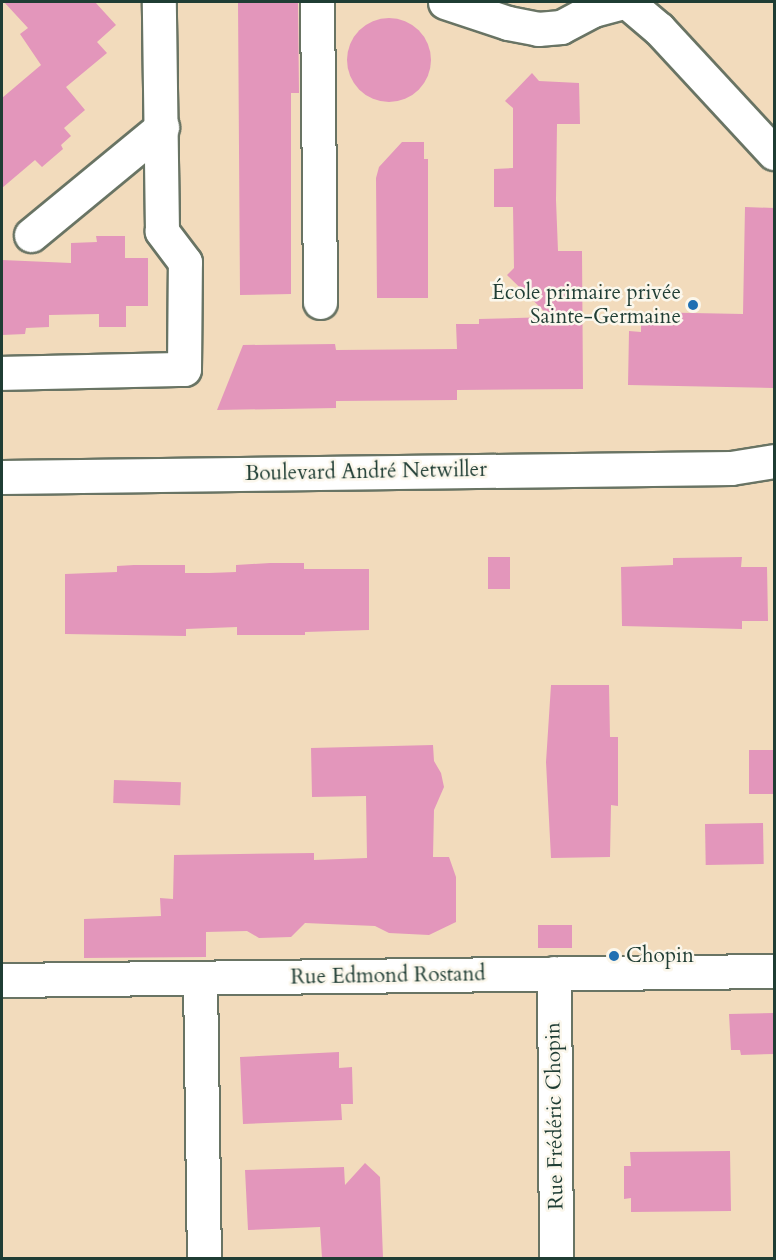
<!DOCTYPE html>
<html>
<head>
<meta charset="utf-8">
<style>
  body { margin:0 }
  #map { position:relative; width:776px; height:1260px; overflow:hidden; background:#f2dbbc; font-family:Cardo,serif }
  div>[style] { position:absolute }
  .building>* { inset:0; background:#e396bb; transform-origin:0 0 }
  .round { border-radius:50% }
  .roads { filter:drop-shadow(2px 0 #697464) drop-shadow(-2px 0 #697464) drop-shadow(0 2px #697464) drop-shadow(0 -2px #697464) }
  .minor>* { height:33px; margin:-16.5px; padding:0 16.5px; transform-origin:16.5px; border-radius:16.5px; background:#fff }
  .major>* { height:33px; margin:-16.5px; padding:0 16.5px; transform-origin:16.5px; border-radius:16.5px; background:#fff }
  .dots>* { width:16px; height:16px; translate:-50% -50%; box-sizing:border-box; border:3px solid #fbf7ec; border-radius:50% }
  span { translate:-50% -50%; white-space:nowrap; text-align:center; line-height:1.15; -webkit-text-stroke:5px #fbf7ec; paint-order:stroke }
  .poi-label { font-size:21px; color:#1f3d34 }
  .right { translate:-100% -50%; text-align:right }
  .left { translate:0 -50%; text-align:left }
  .street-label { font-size:21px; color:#1f3d34 }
  .frame { position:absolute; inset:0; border:3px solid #1f3d34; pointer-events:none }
</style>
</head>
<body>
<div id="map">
  <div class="building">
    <i style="clip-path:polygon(4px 2px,95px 2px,116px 25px,97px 42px,107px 53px,66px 87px,85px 110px,64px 128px,71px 136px,61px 145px,63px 149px,42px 167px,35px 160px,2px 188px,2px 98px,41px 65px,20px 34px,28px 28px)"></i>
    <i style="clip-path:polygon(238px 2px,298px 2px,299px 93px,291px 93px,291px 294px,240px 295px)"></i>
    <i class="round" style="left:347px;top:18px;width:84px;height:84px"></i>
    <i style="clip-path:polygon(532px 73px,539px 81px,579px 83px,580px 124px,557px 124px,556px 200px,558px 251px,582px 251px,583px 389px,457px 390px,457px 400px,336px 401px,336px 408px,217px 410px,243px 345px,335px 344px,336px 350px,457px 349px,456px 324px,479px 324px,479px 319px,550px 317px,507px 275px,514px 268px,513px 207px,494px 207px,494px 169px,513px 168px,513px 108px,505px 101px)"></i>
    <i style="clip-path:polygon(402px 142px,424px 142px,424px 159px,428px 159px,428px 298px,377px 298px,376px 178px,379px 167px)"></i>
    <i style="clip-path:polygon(745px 207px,774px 208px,774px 388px,628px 385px,629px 331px,641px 332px,641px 312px,743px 314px)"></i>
    <i style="clip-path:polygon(96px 236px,125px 236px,125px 258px,148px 258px,148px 306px,126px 306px,126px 327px,99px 327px,99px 314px,49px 315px,49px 327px,26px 328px,25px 334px,2px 335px,2px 260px,71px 263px,71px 243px,97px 242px)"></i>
    <i style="left:488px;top:557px;width:22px;height:32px"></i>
    <i style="clip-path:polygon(742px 557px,741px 567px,767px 567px,768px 621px,742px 621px,742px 629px,622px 626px,621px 567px,673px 565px,673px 558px)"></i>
    <i style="clip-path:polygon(270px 563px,304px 563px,304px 569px,369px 569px,369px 630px,305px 632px,305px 635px,237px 635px,237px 627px,186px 629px,186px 636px,65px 634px,65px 574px,117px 572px,117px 566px,134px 565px,185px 565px,185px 573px,209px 573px,236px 572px,236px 565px)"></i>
    <i style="clip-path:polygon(551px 685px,609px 685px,610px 737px,618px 737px,618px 806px,611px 805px,610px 857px,551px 858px,546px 762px)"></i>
    <i style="clip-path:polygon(433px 745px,434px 761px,441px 773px,444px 787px,434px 810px,433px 857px,449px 857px,456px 877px,456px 922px,429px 935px,389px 933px,375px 926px,305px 923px,291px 937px,259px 938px,247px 931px,206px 932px,206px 957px,84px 958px,84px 919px,161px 916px,160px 898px,173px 899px,174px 855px,314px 853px,314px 860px,367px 858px,366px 796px,312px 797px,311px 748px)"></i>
    <i style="left:749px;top:750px;width:25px;height:44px"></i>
    <i style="left:114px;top:780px;width:67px;height:23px;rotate:2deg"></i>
    <i style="left:763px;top:823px;width:41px;height:58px;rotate:89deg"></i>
    <i style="left:538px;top:925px;width:34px;height:23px"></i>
    <i style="clip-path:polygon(774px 1013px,774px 1054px,741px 1055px,740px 1050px,731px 1050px,729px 1014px)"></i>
    <i style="clip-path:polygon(339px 1052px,339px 1068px,352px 1067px,353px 1104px,341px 1104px,342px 1120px,243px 1124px,240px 1057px)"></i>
    <i style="clip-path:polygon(730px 1151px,731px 1211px,631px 1212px,631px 1198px,624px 1199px,624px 1166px,631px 1166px,630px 1152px)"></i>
    <i style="clip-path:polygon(365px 1163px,380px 1177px,383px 1258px,322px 1258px,320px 1227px,248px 1230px,245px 1170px,344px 1167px,345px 1185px)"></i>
  </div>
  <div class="roads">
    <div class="minor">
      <i style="left:317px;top:2px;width:300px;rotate:89.4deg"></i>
      <i style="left:445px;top:2px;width:66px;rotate:18.4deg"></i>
      <i style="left:508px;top:23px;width:31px;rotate:11deg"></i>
      <i style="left:538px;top:29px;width:23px;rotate:-5deg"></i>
      <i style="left:561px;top:27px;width:36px;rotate:-28deg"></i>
      <i style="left:593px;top:10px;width:30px;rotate:-15deg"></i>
      <i style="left:627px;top:2px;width:42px;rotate:40.2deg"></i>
      <i style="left:659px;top:29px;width:169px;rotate:47.2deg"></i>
      <i style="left:31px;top:235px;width:170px;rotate:-39.5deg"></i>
      <i style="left:2px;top:373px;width:182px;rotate:-1.3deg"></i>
      <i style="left:184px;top:369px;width:107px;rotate:-89.5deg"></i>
      <i style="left:185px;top:262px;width:39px;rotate:-127deg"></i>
      <i style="left:162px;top:231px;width:229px;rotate:-90.8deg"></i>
      <i style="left:554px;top:973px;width:285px;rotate:89.6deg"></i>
      <i style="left:200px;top:978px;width:280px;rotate:89.2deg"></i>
      <i style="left:2px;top:980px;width:772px;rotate:-0.67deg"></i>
    </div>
    <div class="major">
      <i style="left:2px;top:477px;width:729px;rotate:-0.71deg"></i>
      <i style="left:731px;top:468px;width:44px;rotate:-9.2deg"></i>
    </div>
  </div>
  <div class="dots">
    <i style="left:693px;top:305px;background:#1f6fb2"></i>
    <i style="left:614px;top:956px;background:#1f6fb2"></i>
  </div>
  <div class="poi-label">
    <span class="right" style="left:681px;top:305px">École primaire privée<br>Sainte-Germaine</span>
    <span class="left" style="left:626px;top:956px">Chopin</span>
  </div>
  <div class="street-label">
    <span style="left:366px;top:472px;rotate:-1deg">Boulevard André Netwiller</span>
    <span style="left:388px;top:976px;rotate:-1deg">Rue Edmond Rostand</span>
    <span style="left:555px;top:1116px;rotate:-91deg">Rue Frédéric Chopin</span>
  </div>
  <div class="frame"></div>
</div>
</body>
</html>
